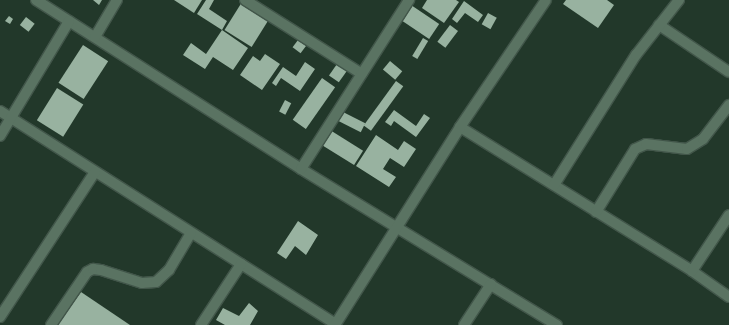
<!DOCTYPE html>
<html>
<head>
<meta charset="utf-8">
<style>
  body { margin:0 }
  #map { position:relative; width:729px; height:325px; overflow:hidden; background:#22382a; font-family:Inter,sans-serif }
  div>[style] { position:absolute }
  .building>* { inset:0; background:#98b2a0; transform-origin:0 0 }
  .roads { filter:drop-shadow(1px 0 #42564a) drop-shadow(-1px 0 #42564a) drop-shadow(0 1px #42564a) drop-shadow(0 -1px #42564a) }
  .minor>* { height:10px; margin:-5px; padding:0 5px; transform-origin:5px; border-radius:5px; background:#5a7362 }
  span { translate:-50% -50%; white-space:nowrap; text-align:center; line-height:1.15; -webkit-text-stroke:4px #22382a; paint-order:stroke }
</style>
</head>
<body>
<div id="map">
  <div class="building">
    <i style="clip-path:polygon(93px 0,102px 0,99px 5px)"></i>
    <i style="clip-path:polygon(174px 0,202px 0,194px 13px)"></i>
    <i style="clip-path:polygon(206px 0,214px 0,209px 9px,227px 21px,222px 30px,197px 14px)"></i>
    <i style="clip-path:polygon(427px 0,456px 0,459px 2px,444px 23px,422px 8px)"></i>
    <i style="clip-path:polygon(566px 0,607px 0,614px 5px,598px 28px,563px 4px)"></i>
    <i style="clip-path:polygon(464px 1px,483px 15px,478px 22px,465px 13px,457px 23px,452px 19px)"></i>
    <i style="left:242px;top:2px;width:32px;height:33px;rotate:32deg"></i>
    <i style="left:411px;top:5px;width:34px;height:18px;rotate:34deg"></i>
    <i style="left:488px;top:13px;width:10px;height:13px;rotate:29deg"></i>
    <i style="clip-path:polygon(9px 16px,13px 19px,10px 24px,5px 21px)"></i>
    <i style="left:26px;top:17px;width:11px;height:10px;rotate:38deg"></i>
    <i style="left:450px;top:25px;width:10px;height:21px;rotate:37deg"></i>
    <i style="clip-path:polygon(222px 30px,248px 48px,233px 70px,213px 57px,205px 69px,183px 55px,191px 43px,206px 54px)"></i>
    <i style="left:423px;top:38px;width:6px;height:21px;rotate:31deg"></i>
    <i style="left:298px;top:40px;width:10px;height:9px;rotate:37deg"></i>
    <i style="left:83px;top:45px;width:30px;height:45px;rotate:33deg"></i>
    <i style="clip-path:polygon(265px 54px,280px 64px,262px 90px,240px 75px,253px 56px,260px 61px)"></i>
    <i style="left:390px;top:61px;width:16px;height:11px;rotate:40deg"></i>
    <i style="clip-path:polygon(305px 62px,315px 69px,300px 91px,281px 78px,276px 86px,272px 83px,283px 67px,296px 76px)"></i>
    <i style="left:337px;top:64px;width:12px;height:14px;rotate:35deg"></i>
    <i style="left:322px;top:78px;width:16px;height:51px;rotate:35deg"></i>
    <i style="left:396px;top:81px;width:9px;height:55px;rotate:36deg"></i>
    <i style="left:57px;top:88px;width:31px;height:38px;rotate:32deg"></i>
    <i style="left:285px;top:100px;width:7px;height:13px;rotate:27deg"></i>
    <i style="clip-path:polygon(394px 110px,416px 126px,424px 114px,430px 118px,416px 137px,394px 121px,391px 126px,385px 122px)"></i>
    <i style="left:343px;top:112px;width:25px;height:10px;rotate:27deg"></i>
    <i style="left:330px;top:130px;width:39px;height:17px;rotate:32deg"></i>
    <i style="clip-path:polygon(376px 135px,398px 150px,404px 141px,416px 149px,404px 167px,390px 158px,383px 169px,396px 177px,389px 187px,356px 166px)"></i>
    <i style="clip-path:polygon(298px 221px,318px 235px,306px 255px,295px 246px,286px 259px,277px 253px)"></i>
    <i style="clip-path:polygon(81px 292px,130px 325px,57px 325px)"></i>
    <i style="clip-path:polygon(249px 303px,258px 311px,250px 325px,225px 325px,216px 320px,223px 308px,239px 316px)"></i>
  </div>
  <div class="roads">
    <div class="minor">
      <i style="left:36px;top:0;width:314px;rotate:32.5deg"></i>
      <i style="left:301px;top:169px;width:300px;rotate:31.4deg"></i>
      <i style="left:245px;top:0;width:138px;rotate:32.3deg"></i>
      <i style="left:659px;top:25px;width:84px;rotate:33.9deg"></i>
      <i style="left:95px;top:37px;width:43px;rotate:-59.3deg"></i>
      <i style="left:0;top:111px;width:398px;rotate:32.4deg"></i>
      <i style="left:460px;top:127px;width:273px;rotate:31.8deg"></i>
      <i style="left:692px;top:271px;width:45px;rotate:35.1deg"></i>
      <i style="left:0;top:136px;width:134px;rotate:-59deg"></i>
      <i style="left:301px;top:169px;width:201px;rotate:-57.4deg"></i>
      <i style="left:554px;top:185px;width:154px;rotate:-57.8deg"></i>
      <i style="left:636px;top:55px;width:70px;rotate:-52deg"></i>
      <i style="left:596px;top:212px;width:74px;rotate:-58.2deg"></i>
      <i style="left:635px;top:149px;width:12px;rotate:-24deg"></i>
      <i style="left:646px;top:144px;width:41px;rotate:7deg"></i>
      <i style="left:687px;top:149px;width:19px;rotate:-32deg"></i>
      <i style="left:703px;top:139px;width:43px;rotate:-52.6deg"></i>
      <i style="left:692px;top:271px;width:67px;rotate:-56.5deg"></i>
      <i style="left:0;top:317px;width:173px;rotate:-56.8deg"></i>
      <i style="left:51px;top:325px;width:64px;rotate:-55.8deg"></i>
      <i style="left:87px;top:272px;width:7px;rotate:-27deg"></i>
      <i style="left:93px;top:269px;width:8px;rotate:7deg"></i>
      <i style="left:101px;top:270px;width:43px;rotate:17.6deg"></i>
      <i style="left:142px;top:283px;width:14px;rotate:-4deg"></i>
      <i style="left:156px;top:282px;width:18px;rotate:-43deg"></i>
      <i style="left:169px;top:270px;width:43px;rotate:-59.3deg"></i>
      <i style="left:201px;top:325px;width:73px;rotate:-56.7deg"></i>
      <i style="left:335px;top:325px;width:234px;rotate:-57.7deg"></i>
      <i style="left:460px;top:127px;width:153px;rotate:-55.9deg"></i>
      <i style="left:464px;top:325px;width:49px;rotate:-56.6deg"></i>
    </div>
  </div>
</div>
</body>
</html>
